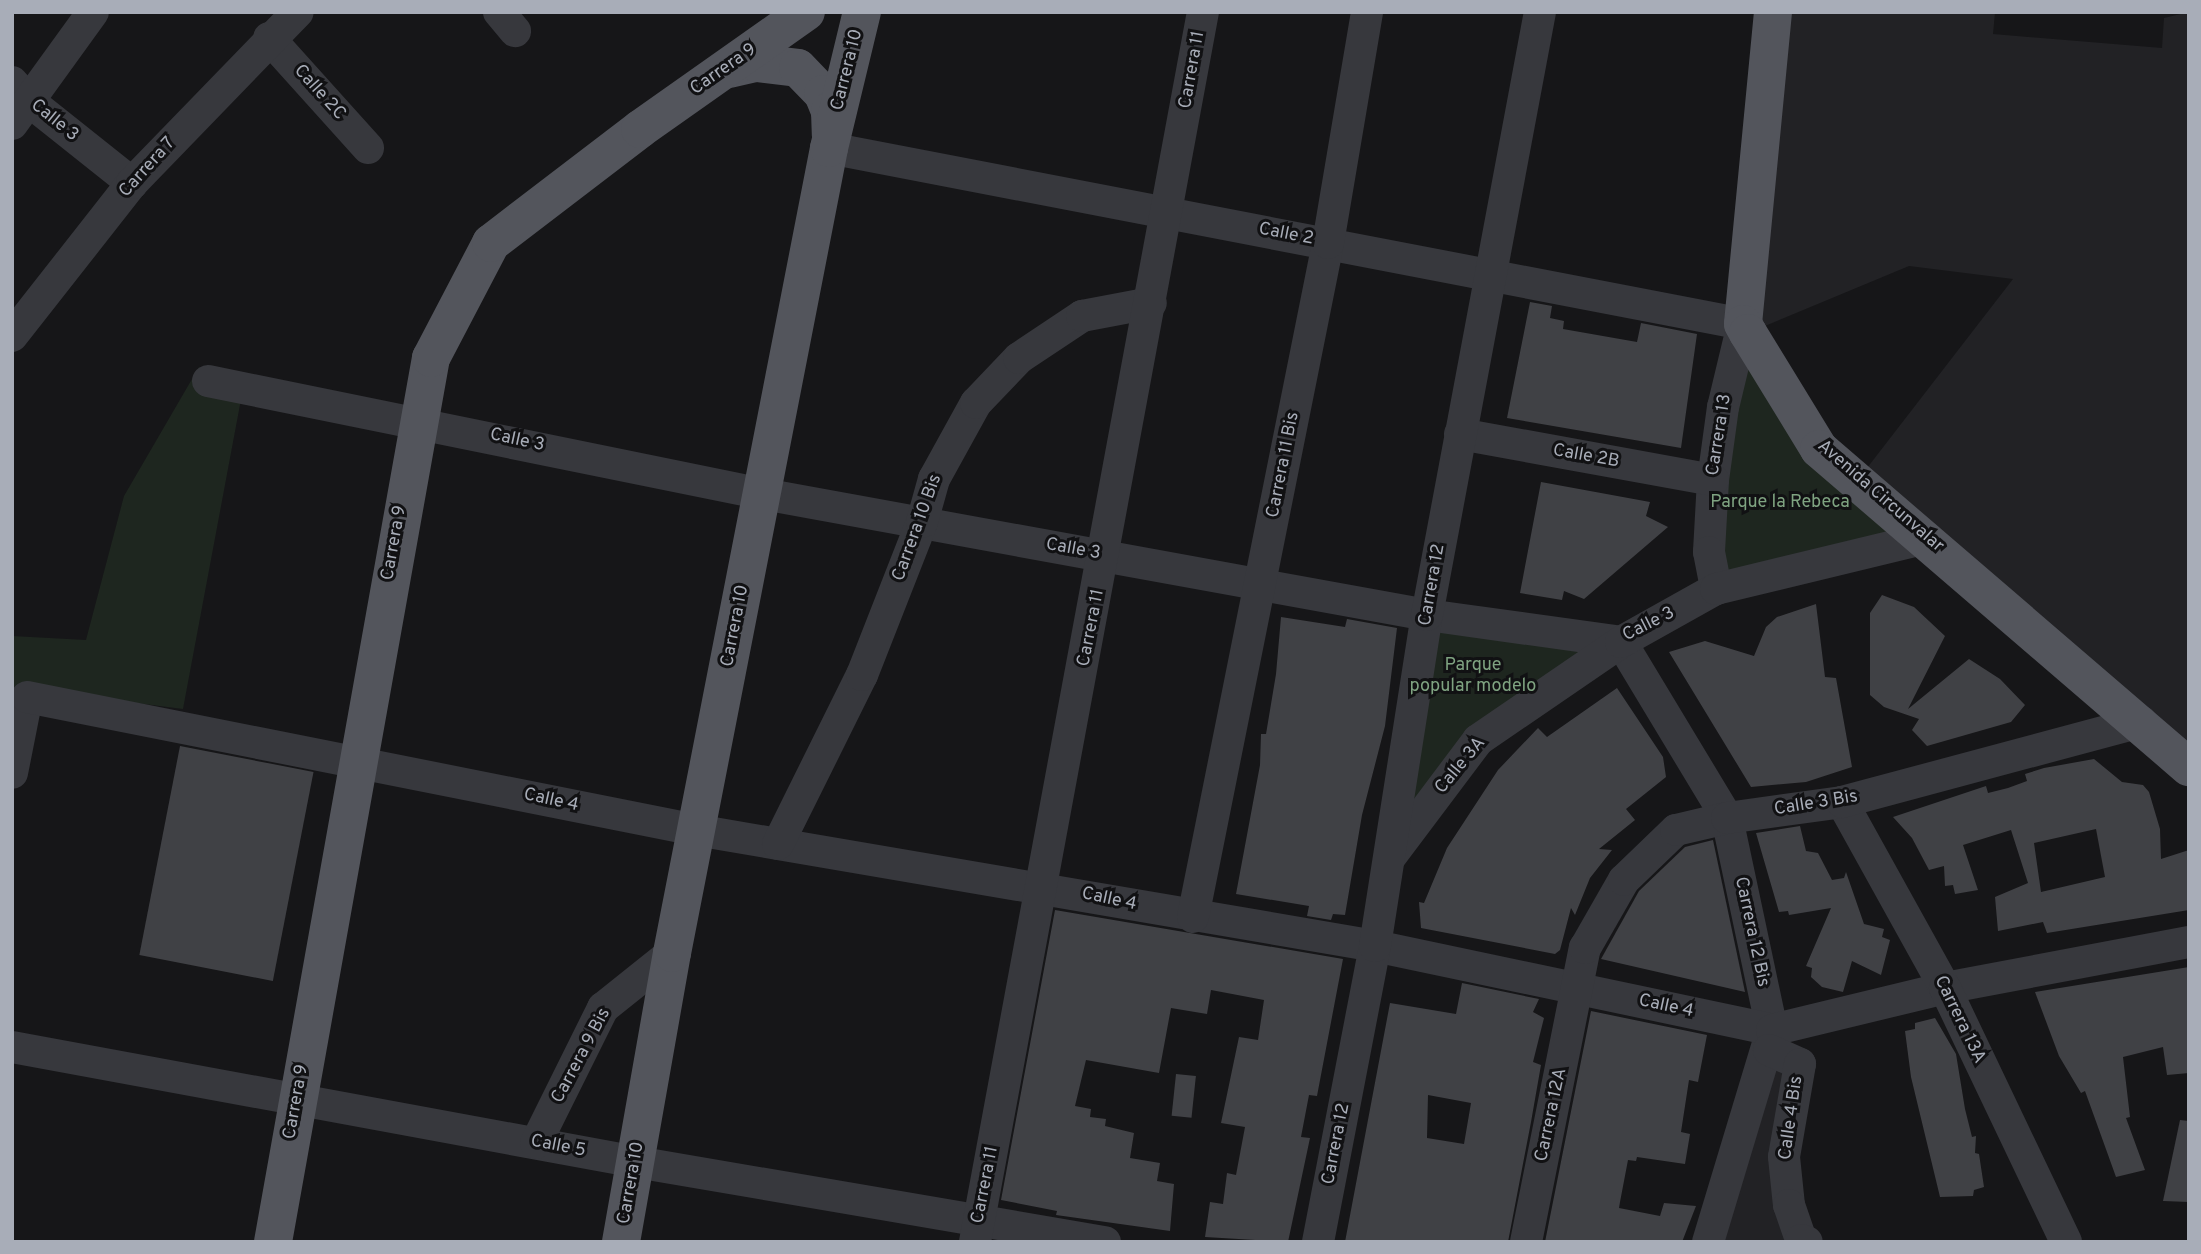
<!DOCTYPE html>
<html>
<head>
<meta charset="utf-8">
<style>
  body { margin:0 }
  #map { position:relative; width:2201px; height:1254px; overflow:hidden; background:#161618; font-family:Overpass,sans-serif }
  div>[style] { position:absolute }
  .built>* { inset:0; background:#222225 }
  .green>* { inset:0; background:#1e261f }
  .building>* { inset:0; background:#404145; transform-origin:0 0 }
  .minor>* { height:32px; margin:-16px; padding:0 16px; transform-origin:16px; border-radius:16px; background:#37383d }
  .major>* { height:38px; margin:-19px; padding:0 19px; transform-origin:19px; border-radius:19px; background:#53555c }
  span { translate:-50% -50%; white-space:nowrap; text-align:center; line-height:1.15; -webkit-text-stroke:6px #111113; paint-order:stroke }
  .street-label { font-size:18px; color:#a8adb8 }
  .park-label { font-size:18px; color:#7fa381 }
  .frame { position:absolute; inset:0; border:14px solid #a8adb8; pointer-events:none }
</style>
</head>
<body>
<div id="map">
  <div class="built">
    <i style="clip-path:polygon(1773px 12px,1995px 12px,1993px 34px,2162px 48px,2164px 18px,2189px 12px,2189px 753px,1857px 481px,2013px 279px,1909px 266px,1748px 333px)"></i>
    <i style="clip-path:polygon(1769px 1050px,1800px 1064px,1784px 1157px,1807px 1242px,1708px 1242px)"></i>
  </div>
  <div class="green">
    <i style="clip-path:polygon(1743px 324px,1789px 407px,1927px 538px,1716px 589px)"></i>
    <i style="clip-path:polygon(199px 367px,242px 394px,183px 709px,12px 687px,12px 636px,86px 640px,124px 496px)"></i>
    <i style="clip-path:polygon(1427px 615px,1621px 642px,1478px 740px,1388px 860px)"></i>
  </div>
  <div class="building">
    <i style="clip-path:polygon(1530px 302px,1552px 306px,1550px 318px,1564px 321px,1563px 329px,1637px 342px,1641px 323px,1697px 334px,1681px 448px,1507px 418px)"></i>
    <i style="clip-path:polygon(1541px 482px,1650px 502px,1646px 516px,1668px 527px,1584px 599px,1564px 591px,1562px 600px,1520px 593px)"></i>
    <i style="clip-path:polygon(1882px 595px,1914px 607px,1945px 636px,1908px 709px,1969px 659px,2000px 679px,2025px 705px,2011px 722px,1927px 746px,1912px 730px,1919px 719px,1884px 707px,1870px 695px,1870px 613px)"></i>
    <i style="clip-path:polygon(1816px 604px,1825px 677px,1836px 678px,1852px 767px,1806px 782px,1751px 787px,1669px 652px,1705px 641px,1754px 656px,1766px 627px,1777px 617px)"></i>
    <i style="clip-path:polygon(1281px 617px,1345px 627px,1347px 619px,1397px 628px,1385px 726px,1362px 815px,1345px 915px,1333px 914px,1331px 920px,1307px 916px,1309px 906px,1236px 894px,1260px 765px,1261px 734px,1266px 734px,1276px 674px)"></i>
    <i style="clip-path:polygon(1617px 688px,1663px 757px,1666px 777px,1626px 809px,1635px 820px,1599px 849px,1612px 850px,1590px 878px,1575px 915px,1571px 908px,1560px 950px,1555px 954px,1421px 928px,1419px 902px,1424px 903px,1447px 848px,1498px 770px,1538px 728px,1547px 737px)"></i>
    <i style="left:180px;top:746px;width:136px;height:213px;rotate:11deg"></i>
    <i style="clip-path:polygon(evenodd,2094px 759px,2122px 782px,2143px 785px,2149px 792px,2160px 829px,2161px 859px,2189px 850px,2189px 910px,2047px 933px,2043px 922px,1998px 931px,1995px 897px,2028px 883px,2011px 830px,1963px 845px,1978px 890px,1955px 894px,1953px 885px,1945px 886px,1944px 866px,1929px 870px,1912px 838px,1893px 817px,1986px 786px,1988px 793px,2008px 788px,2027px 781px,2025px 774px,2044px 768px,2094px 759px,2096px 829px,2105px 877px,2041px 892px,2034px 843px,2096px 829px)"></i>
    <i style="clip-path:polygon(1800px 826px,1806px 851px,1818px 853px,1832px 880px,1844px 878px,1846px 872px,1864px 924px,1884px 929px,1882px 937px,1890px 940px,1881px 975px,1852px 961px,1843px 992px,1822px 987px,1811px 977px,1812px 968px,1806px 966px,1831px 908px,1789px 915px,1788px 911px,1779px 912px,1756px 833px)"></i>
    <i style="clip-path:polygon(1713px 840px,1745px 992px,1601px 959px,1639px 891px,1685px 847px)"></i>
    <i style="clip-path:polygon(1055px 910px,1343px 959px,1317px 1096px,1309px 1095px,1301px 1137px,1310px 1138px,1288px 1242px,1205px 1237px,1210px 1202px,1223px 1204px,1227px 1173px,1236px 1175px,1245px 1127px,1221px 1123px,1239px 1037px,1258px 1040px,1264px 1000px,1211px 990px,1207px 1014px,1171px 1008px,1159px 1073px,1086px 1060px,1075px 1106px,1091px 1109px,1090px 1117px,1106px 1119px,1105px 1126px,1134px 1133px,1130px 1158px,1160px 1163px,1157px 1181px,1174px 1184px,1170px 1231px,1056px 1215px,1057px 1211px,1001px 1200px)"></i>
    <i style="clip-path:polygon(2189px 967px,2189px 1073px,2167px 1075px,2163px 1047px,2123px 1057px,2130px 1117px,2126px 1118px,2145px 1170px,2116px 1177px,2085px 1091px,2081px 1093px,2059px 1056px,2035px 992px)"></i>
    <i style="clip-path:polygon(evenodd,1462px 983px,1539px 999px,1533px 1012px,1544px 1018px,1533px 1062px,1541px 1065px,1531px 1122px,1508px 1242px,1345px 1242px,1390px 1003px,1456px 1014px,1462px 983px,1428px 1095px,1471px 1103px,1464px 1144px,1427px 1138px,1428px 1095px)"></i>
    <i style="clip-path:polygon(1591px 1011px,1707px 1035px,1698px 1082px,1689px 1080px,1681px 1132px,1690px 1134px,1685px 1164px,1637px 1157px,1636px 1161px,1628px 1160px,1620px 1202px,1619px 1208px,1660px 1216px,1664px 1203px,1696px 1206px,1682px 1242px,1545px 1242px)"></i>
    <i style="clip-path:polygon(1935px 1018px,1956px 1054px,1965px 1109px,1972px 1137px,1976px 1136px,1975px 1153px,1979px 1154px,1984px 1187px,1974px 1190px,1973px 1196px,1940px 1197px,1911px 1077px,1905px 1031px,1915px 1029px,1915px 1023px)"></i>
    <i style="left:1176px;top:1074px;width:20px;height:42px;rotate:6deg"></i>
    <i style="clip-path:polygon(2180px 1120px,2189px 1121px,2189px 1202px,2163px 1201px)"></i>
  </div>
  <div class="minor">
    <i style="left:499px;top:12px;width:25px;rotate:50deg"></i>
    <i style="left:269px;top:38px;width:148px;rotate:48deg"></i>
    <i style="left:12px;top:82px;width:25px;rotate:48deg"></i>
    <i style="left:29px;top:101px;width:132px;rotate:38.5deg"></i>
    <i style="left:12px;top:124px;width:138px;rotate:-54.1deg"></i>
    <i style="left:829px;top:148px;width:931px;rotate:10.9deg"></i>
    <i style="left:1743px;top:324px;width:85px;rotate:103.5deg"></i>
    <i style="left:1723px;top:407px;width:74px;rotate:97.8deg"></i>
    <i style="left:1713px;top:480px;width:72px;rotate:93.2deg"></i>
    <i style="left:1709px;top:552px;width:38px;rotate:79deg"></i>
    <i style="left:12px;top:336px;width:194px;rotate:-51.9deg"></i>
    <i style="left:132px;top:183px;width:238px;rotate:-45.9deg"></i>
    <i style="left:208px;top:381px;width:566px;rotate:11.51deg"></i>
    <i style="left:763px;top:494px;width:675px;rotate:10.33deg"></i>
    <i style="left:1427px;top:615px;width:196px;rotate:7.9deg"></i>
    <i style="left:1460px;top:434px;width:257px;rotate:10.3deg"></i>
    <i style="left:1621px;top:642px;width:205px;rotate:58.9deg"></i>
    <i style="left:1727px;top:818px;width:217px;rotate:78deg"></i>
    <i style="left:1772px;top:1030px;width:221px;rotate:106.8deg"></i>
    <i style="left:12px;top:773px;width:77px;rotate:-78.8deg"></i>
    <i style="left:27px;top:697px;width:682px;rotate:11.24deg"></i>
    <i style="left:696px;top:830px;width:689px;rotate:9.69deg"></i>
    <i style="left:1375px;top:946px;width:406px;rotate:11.9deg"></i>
    <i style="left:1772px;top:1030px;width:178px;rotate:-13.6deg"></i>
    <i style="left:1945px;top:988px;width:248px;rotate:-10.7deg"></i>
    <i style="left:1842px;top:802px;width:213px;rotate:61deg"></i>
    <i style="left:1945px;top:988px;width:281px;rotate:64.5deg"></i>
    <i style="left:778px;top:844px;width:189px;rotate:-63.6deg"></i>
    <i style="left:862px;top:675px;width:164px;rotate:-68.6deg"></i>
    <i style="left:922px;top:522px;width:45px;rotate:-74.4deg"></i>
    <i style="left:934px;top:479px;width:87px;rotate:-61.1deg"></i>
    <i style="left:976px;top:403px;width:62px;rotate:-46.3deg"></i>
    <i style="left:1019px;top:358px;width:76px;rotate:-33.7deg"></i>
    <i style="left:1082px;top:316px;width:70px;rotate:-10.7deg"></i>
    <i style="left:1391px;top:856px;width:145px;rotate:-53.1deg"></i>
    <i style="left:1478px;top:740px;width:173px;rotate:-34.4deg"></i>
    <i style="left:1621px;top:642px;width:109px;rotate:-29.2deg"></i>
    <i style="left:1716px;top:589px;width:217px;rotate:-13.6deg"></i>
    <i style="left:1193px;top:917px;width:687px;rotate:-78.67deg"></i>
    <i style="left:1328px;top:243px;width:234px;rotate:-80.4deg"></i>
    <i style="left:12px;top:1047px;width:635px;rotate:10.44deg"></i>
    <i style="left:636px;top:1162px;width:476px;rotate:9.7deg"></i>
    <i style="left:1769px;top:1050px;width:34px;rotate:24deg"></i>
    <i style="left:1800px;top:1064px;width:94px;rotate:99.8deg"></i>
    <i style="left:1784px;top:1157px;width:48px;rotate:84.1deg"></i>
    <i style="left:1789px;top:1205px;width:37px;rotate:71deg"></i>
    <i style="left:1801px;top:1240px;width:6px;rotate:18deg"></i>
    <i style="left:536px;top:1143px;width:151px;rotate:-63.6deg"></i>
    <i style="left:603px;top:1008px;width:88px;rotate:-38.6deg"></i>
    <i style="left:975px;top:1242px;width:1251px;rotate:-79.5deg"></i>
    <i style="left:1318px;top:1242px;width:301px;rotate:-79.1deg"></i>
    <i style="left:1375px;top:946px;width:335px;rotate:-81.1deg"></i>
    <i style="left:1427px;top:615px;width:613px;rotate:-79.39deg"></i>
    <i style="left:1526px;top:1242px;width:300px;rotate:-78.7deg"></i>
    <i style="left:1585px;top:948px;width:78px;rotate:-60.2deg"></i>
    <i style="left:1624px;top:880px;width:72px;rotate:-43.9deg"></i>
    <i style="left:1676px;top:830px;width:52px;rotate:-13.2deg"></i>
    <i style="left:1727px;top:818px;width:116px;rotate:-7.9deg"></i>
    <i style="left:1842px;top:802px;width:310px;rotate:-15deg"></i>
  </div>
  <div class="major">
    <i style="left:1773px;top:12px;width:313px;rotate:95.5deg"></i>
    <i style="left:1743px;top:324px;width:10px;rotate:61deg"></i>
    <i style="left:1748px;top:333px;width:136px;rotate:58.5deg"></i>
    <i style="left:1819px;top:449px;width:488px;rotate:40.7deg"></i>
    <i style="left:729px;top:69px;width:28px;rotate:-13deg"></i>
    <i style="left:756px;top:63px;width:42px;rotate:6.8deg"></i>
    <i style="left:798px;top:68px;width:36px;rotate:46deg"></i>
    <i style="left:823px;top:94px;width:18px;rotate:68deg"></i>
    <i style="left:830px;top:111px;width:24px;rotate:88deg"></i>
    <i style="left:273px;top:1242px;width:898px;rotate:-79.87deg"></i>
    <i style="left:431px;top:358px;width:130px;rotate:-62.4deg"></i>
    <i style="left:491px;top:243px;width:188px;rotate:-37.4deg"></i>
    <i style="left:640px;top:129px;width:203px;rotate:-35.2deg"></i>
    <i style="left:621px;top:1242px;width:293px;rotate:-80deg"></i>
    <i style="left:672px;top:953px;width:820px;rotate:-78.96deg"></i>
    <i style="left:829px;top:148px;width:140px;rotate:-76.4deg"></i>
  </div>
  <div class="street-label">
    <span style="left:724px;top:70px;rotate:-35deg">Carrera 9</span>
    <span style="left:848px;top:70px;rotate:-76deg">Carrera 10</span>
    <span style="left:1193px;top:70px;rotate:-80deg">Carrera 11</span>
    <span style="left:319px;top:93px;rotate:48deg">Calle 2C</span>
    <span style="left:54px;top:121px;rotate:39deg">Calle 3</span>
    <span style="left:148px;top:168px;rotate:-48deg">Carrera 7</span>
    <span style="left:1286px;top:235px;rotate:11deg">Calle 2</span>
    <span style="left:1720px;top:435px;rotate:-81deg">Carrera 13</span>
    <span style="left:517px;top:441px;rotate:12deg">Calle 3</span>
    <span style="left:1586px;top:457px;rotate:10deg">Calle 2B</span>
    <span style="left:1284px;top:465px;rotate:-79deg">Carrera 11 Bis</span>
    <span style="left:1880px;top:497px;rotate:41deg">Avenida Circunvalar</span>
    <span style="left:918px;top:528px;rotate:-70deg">Carrera 10 Bis</span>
    <span style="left:395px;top:543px;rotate:-80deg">Carrera 9</span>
    <span style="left:1073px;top:550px;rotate:10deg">Calle 3</span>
    <span style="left:1433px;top:585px;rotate:-80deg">Carrera 12</span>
    <span style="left:1649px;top:625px;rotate:-27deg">Calle 3</span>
    <span style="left:736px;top:626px;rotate:-79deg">Carrera 10</span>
    <span style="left:1092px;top:628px;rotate:-79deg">Carrera 11</span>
    <span style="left:1461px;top:766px;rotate:-50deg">Calle 3A</span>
    <span style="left:551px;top:801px;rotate:12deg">Calle 4</span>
    <span style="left:1816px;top:804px;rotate:-9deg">Calle 3 Bis</span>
    <span style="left:1109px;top:900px;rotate:12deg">Calle 4</span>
    <span style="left:1751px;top:932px;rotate:78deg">Carrera 12 Bis</span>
    <span style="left:1666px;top:1007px;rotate:12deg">Calle 4</span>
    <span style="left:1959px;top:1020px;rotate:64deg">Carrera 13A</span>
    <span style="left:582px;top:1056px;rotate:-62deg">Carrera 9 Bis</span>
    <span style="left:297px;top:1102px;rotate:-80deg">Carrera 9</span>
    <span style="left:1552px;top:1115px;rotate:-78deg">Carrera 12A</span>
    <span style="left:1792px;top:1118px;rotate:-82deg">Calle 4 Bis</span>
    <span style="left:1337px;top:1144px;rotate:-79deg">Carrera 12</span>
    <span style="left:558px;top:1147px;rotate:11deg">Calle 5</span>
    <span style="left:632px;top:1183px;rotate:-80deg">Carrera 10</span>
    <span style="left:986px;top:1185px;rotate:-79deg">Carrera 11</span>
  </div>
  <div class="park-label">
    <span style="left:1780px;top:503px">Parque la Rebeca</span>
    <span style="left:1473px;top:677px">Parque<br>popular modelo</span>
  </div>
  <div class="frame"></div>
</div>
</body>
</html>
